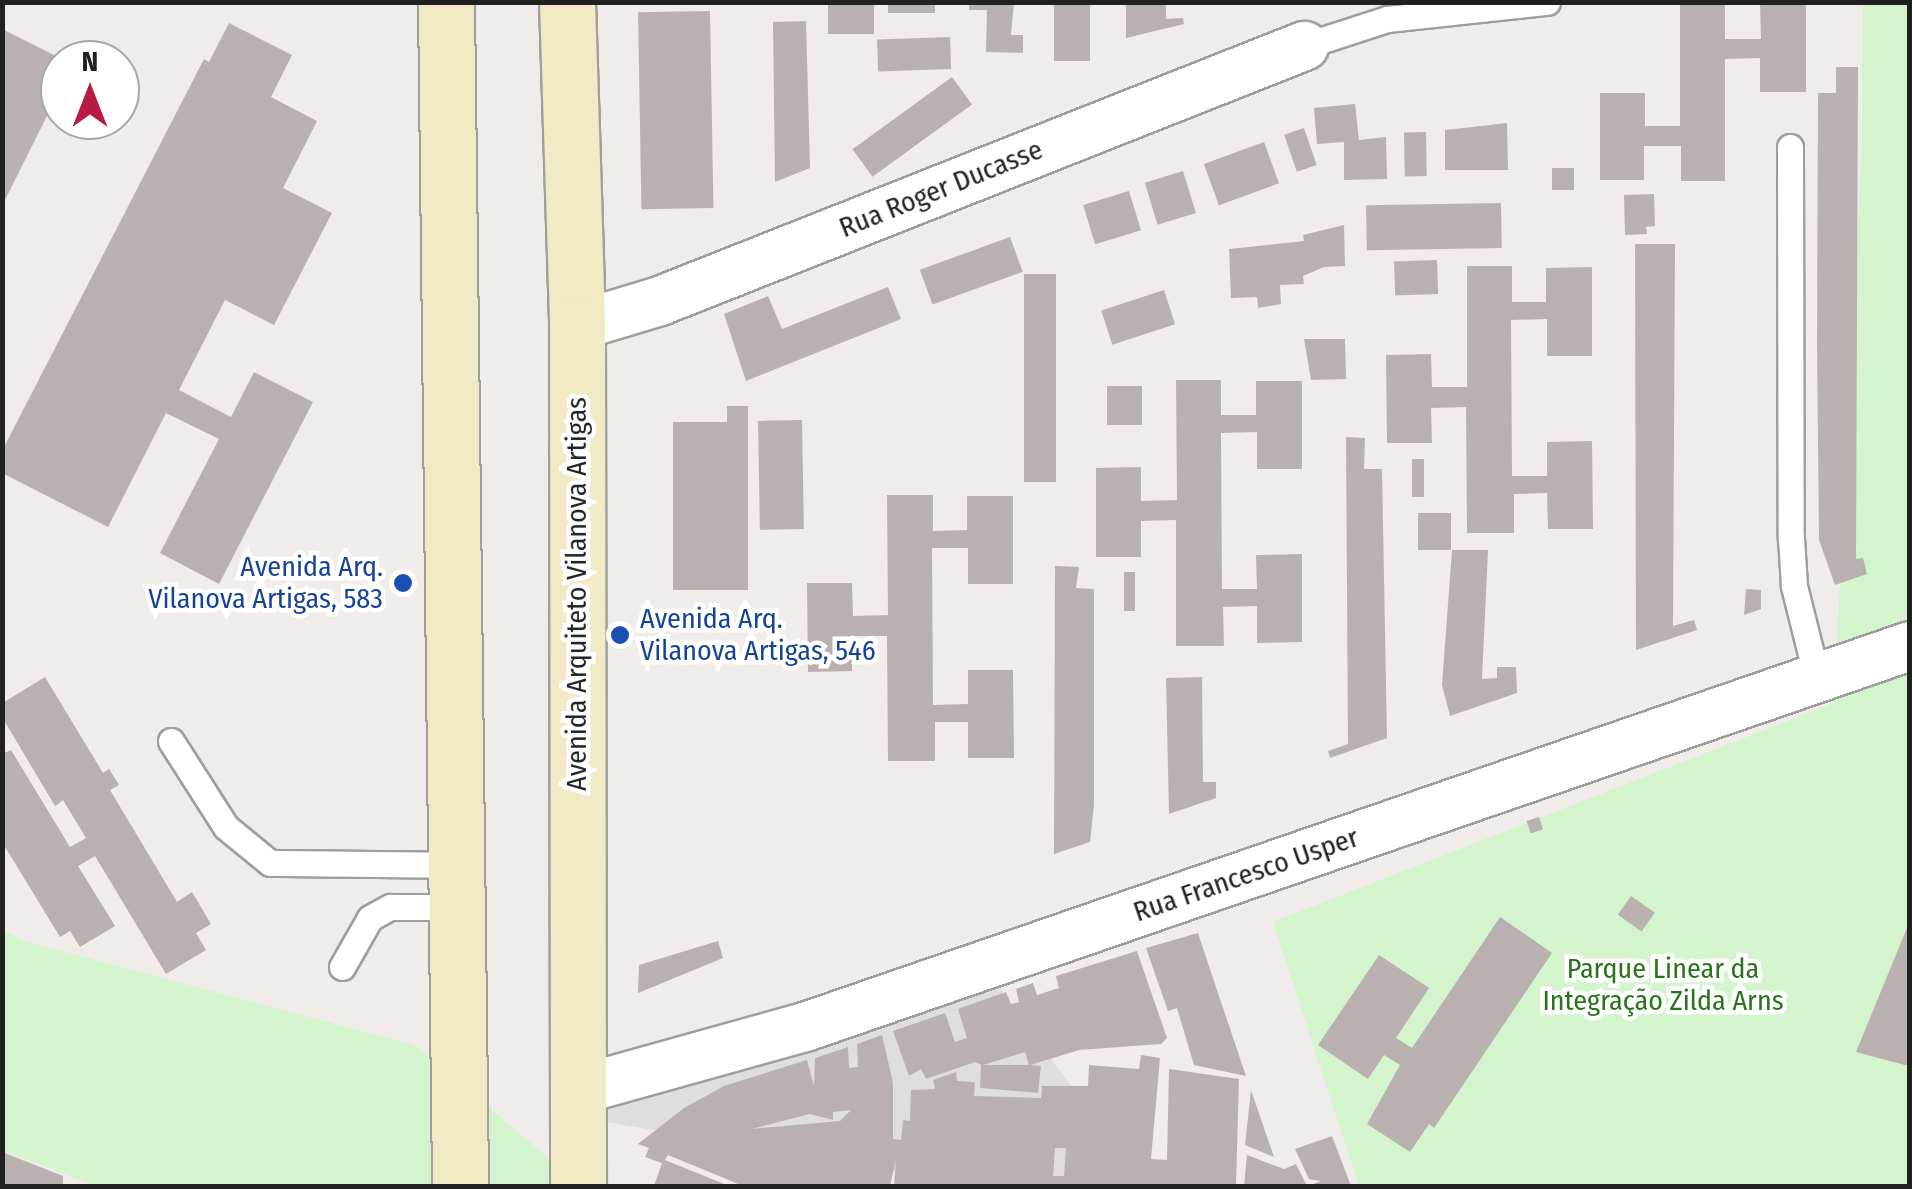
<!DOCTYPE html>
<html>
<head>
<meta charset="utf-8">
<style>
  body { margin:0 }
  #map { position:relative; width:1912px; height:1189px; overflow:hidden; background:#f0ece9; font-family:"Fira Sans Condensed",sans-serif }
  div>[style] { position:absolute }
  .residential>* { inset:0; background:#dfdedf }
  .park>* { inset:0; background:#d3f4cd }
  .building>* { inset:0; background:#b9b1af; transform-origin:0 0 }
  .roads { filter:drop-shadow(2px 0 #9e9e9e) drop-shadow(-2px 0 #9e9e9e) drop-shadow(0 2px #9e9e9e) drop-shadow(0 -2px #9e9e9e) }
  .service>* { height:25px; margin:-12.5px; padding:0 12.5px; transform-origin:12.5px; border-radius:12.5px; background:#fff }
  .minor>* { height:48px; margin:-24px; padding:0 24px; transform-origin:24px; border-radius:24px; background:#fff }
  .secondary>* { height:55px; margin:-27.5px; padding:0 27.5px; transform-origin:27.5px; border-radius:27.5px; background:#f2e9c5 }
  .dots>* { width:28px; height:28px; translate:-50% -50%; box-sizing:border-box; border:5px solid #fff; border-radius:50% }
  span { translate:-50% -50%; white-space:nowrap; text-align:center; line-height:1.15; -webkit-text-stroke:9px #fff; paint-order:stroke }
  .street-label { font-size:28px; color:#212121 }
  .transit-label { font-size:28px; color:#164399 }
  .right { translate:-100% -50%; text-align:right }
  .left { translate:0 -50%; text-align:left }
  .park-label { font-size:28px; color:#29741b }
  .frame { position:absolute; inset:0; border:5px solid #212121; pointer-events:none }
  .north { position:absolute; left:40px; top:40px; width:100px; height:100px; box-sizing:border-box; background:#fff; border:2px solid #a6a6a6; border-radius:50%; rotate:0deg; font-size:28px; font-weight:700; line-height:40px; text-align:center; color:#212121 }
  .north::after { content:''; display:block; margin:auto; width:35px; height:45px; background:#b81a42; clip-path:polygon(50% 0,100% 100%,50% 72%,0 100%) }
</style>
</head>
<body>
<div id="map">
  <div class="residential">
    <i style="clip-path:polygon(986px 969px,1144px 1186px,987px 1186px,564px 1115px)"></i>
  </div>
  <div class="park">
    <i style="clip-path:polygon(1863px 3px,1909px 3px,1909px 924px,1856px 1052px,1909px 1064px,1909px 1186px,1359px 1186px,1273px 922px,1834px 703px,1862px 142px)"></i>
    <i style="clip-path:polygon(2px 929px,24px 941px,414px 1045px,582px 1186px,95px 1186px,3px 1150px)"></i>
  </div>
  <div class="building">
    <i style="left:828px;top:2px;width:46px;height:32px"></i>
    <i style="left:888px;top:2px;width:47px;height:11px"></i>
    <i style="clip-path:polygon(969px 2px,1014px 2px,1011px 35px,1023px 35px,1023px 53px,986px 52px,987px 10px,969px 10px)"></i>
    <i style="left:1054px;top:2px;width:36px;height:59px"></i>
    <i style="clip-path:polygon(1126px 2px,1166px 2px,1166px 19px,1183px 18px,1184px 24px,1126px 38px)"></i>
    <i style="clip-path:polygon(1680px 2px,1725px 2px,1725px 39px,1761px 39px,1760px 2px,1806px 2px,1806px 92px,1760px 92px,1760px 58px,1725px 59px,1725px 181px,1681px 181px,1681px 146px,1644px 146px,1644px 180px,1600px 180px,1600px 93px,1645px 93px,1645px 126px,1680px 126px)"></i>
    <i style="left:710px;top:11px;width:197px;height:72px;rotate:89deg"></i>
    <i style="clip-path:polygon(806px 21px,810px 168px,775px 182px,773px 22px)"></i>
    <i style="clip-path:polygon(229px 23px,292px 55px,271px 97px,317px 121px,283px 188px,332px 213px,274px 325px,225px 300px,179px 390px,231px 417px,254px 372px,313px 402px,219px 584px,160px 553px,219px 439px,166px 413px,108px 527px,2px 473px,2px 451px,204px 59px,209px 62px)"></i>
    <i style="clip-path:polygon(2px 29px,60px 58px,60px 90px,2px 206px)"></i>
    <i style="left:950px;top:37px;width:32px;height:73px;rotate:88deg"></i>
    <i style="clip-path:polygon(1836px 67px,1858px 67px,1856px 559px,1863px 558px,1867px 574px,1835px 585px,1819px 540px,1817px 342px,1818px 93px,1836px 93px)"></i>
    <i style="left:952px;top:77px;width:34px;height:123px;rotate:54deg"></i>
    <i style="clip-path:polygon(1355px 104px,1359px 140px,1386px 137px,1387px 179px,1344px 180px,1344px 142px,1317px 144px,1314px 108px)"></i>
    <i style="clip-path:polygon(1507px 123px,1508px 170px,1445px 170px,1445px 130px)"></i>
    <i style="left:1304px;top:128px;width:39px;height:21px;rotate:71deg"></i>
    <i style="left:1426px;top:132px;width:44px;height:22px;rotate:89deg"></i>
    <i style="left:1264px;top:142px;width:44px;height:64px;rotate:70deg"></i>
    <i style="left:1552px;top:168px;width:22px;height:22px"></i>
    <i style="left:1183px;top:171px;width:44px;height:40px;rotate:73deg"></i>
    <i style="left:1129px;top:191px;width:41px;height:48px;rotate:73deg"></i>
    <i style="clip-path:polygon(1654px 194px,1655px 226px,1646px 227px,1647px 234px,1625px 235px,1624px 195px)"></i>
    <i style="left:1501px;top:203px;width:45px;height:135px;rotate:89deg"></i>
    <i style="clip-path:polygon(1344px 225px,1345px 266px,1324px 267px,1303px 276px,1304px 284px,1280px 285px,1281px 304px,1258px 308px,1257px 297px,1231px 298px,1229px 249px,1304px 241px,1303px 235px)"></i>
    <i style="left:1010px;top:237px;width:37px;height:96px;rotate:70deg"></i>
    <i style="clip-path:polygon(1635px 244px,1675px 244px,1673px 626px,1694px 620px,1697px 630px,1636px 650px)"></i>
    <i style="left:1437px;top:260px;width:34px;height:43px;rotate:88deg"></i>
    <i style="clip-path:polygon(1467px 266px,1512px 266px,1512px 302px,1546px 302px,1546px 268px,1592px 267px,1592px 356px,1547px 356px,1547px 319px,1511px 320px,1512px 476px,1547px 476px,1547px 442px,1592px 441px,1593px 529px,1548px 529px,1547px 493px,1514px 494px,1514px 533px,1467px 533px,1466px 407px,1431px 408px,1432px 443px,1387px 443px,1386px 355px,1431px 354px,1432px 387px,1467px 387px)"></i>
    <i style="left:1056px;top:274px;width:208px;height:32px;rotate:90deg"></i>
    <i style="clip-path:polygon(888px 287px,901px 319px,746px 381px,724px 314px,768px 296px,782px 329px)"></i>
    <i style="left:1164px;top:290px;width:36px;height:66px;rotate:72deg"></i>
    <i style="clip-path:polygon(1304px 339px,1345px 339px,1346px 379px,1311px 380px)"></i>
    <i style="clip-path:polygon(1176px 380px,1221px 380px,1221px 415px,1256px 415px,1256px 381px,1302px 381px,1302px 469px,1257px 469px,1257px 432px,1221px 433px,1222px 589px,1257px 589px,1256px 555px,1302px 554px,1302px 642px,1257px 643px,1257px 606px,1223px 607px,1224px 646px,1176px 646px,1176px 520px,1141px 521px,1141px 557px,1096px 557px,1096px 468px,1141px 467px,1141px 501px,1177px 500px)"></i>
    <i style="left:1107px;top:386px;width:35px;height:39px"></i>
    <i style="clip-path:polygon(727px 406px,748px 406px,748px 590px,673px 590px,673px 422px,727px 422px)"></i>
    <i style="left:802px;top:420px;width:109px;height:44px;rotate:89deg"></i>
    <i style="clip-path:polygon(1346px 437px,1365px 438px,1364px 469px,1382px 469px,1387px 738px,1330px 758px,1328px 751px,1348px 744px)"></i>
    <i style="left:1412px;top:459px;width:12px;height:38px"></i>
    <i style="clip-path:polygon(887px 495px,933px 495px,933px 531px,967px 530px,967px 496px,1013px 496px,1013px 584px,968px 584px,968px 548px,932px 548px,933px 705px,968px 704px,968px 670px,1013px 670px,1014px 758px,968px 758px,968px 722px,935px 722px,935px 761px,888px 761px,887px 636px,852px 636px,852px 671px,808px 672px,807px 583px,852px 583px,853px 616px,888px 615px)"></i>
    <i style="left:1418px;top:513px;width:33px;height:37px"></i>
    <i style="clip-path:polygon(1452px 550px,1488px 550px,1482px 679px,1497px 678px,1497px 667px,1516px 667px,1517px 693px,1450px 716px,1442px 685px)"></i>
    <i style="clip-path:polygon(1055px 566px,1079px 567px,1076px 588px,1094px 589px,1094px 805px,1090px 842px,1054px 854px)"></i>
    <i style="left:1124px;top:572px;width:11px;height:39px"></i>
    <i style="clip-path:polygon(1746px 589px,1761px 590px,1761px 609px,1744px 615px)"></i>
    <i style="clip-path:polygon(45px 677px,103px 773px,109px 769px,119px 785px,110px 790px,177px 902px,192px 892px,211px 924px,196px 933px,206px 950px,166px 974px,95px 856px,78px 866px,115px 926px,80px 947px,70px 931px,60px 937px,2px 842px,2px 754px,11px 750px,70px 847px,86px 838px,63px 800px,55px 806px,2px 717px,4px 702px)"></i>
    <i style="clip-path:polygon(1202px 677px,1203px 782px,1216px 782px,1216px 798px,1169px 814px,1166px 678px)"></i>
    <i style="left:1539px;top:817px;width:13px;height:13px;rotate:72deg"></i>
    <i style="left:1631px;top:896px;width:29px;height:23px;rotate:35deg"></i>
    <i style="clip-path:polygon(1500px 917px,1552px 953px,1434px 1128px,1429px 1124px,1410px 1152px,1367px 1124px,1400px 1065px,1384px 1055px,1368px 1079px,1318px 1045px,1379px 955px,1429px 988px,1396px 1038px,1412px 1048px)"></i>
    <i style="clip-path:polygon(1909px 923px,1910px 1064px,1905px 1065px,1856px 1052px)"></i>
    <i style="clip-path:polygon(1198px 933px,1219px 996px,1246px 1076px,1194px 1065px,1177px 1008px,1168px 1011px,1146px 948px)"></i>
    <i style="clip-path:polygon(718px 941px,723px 958px,638px 993px,639px 965px)"></i>
    <i style="clip-path:polygon(evenodd,1137px 951px,1167px 1038px,1161px 1044px,1079px 1050px,1030px 1065px,1041px 1066px,1038px 1093px,980px 1088px,981px 1065px,975px 1062px,926px 1079px,921px 1069px,909px 1076px,893px 1031px,945px 1013px,955px 1042px,967px 1038px,958px 1009px,1006px 992px,1011px 1004px,1019px 1002px,1016px 989px,1033px 983px,1037px 995px,1059px 988px,1056px 976px,1137px 951px,1025px 1052px,1029px 1065px,983px 1065px,1025px 1052px)"></i>
    <i style="clip-path:polygon(evenodd,882px 1035px,893px 1083px,893px 1139px,901px 1140px,903px 1120px,910px 1121px,911px 1090px,935px 1089px,933px 1080px,956px 1072px,957px 1081px,975px 1082px,974px 1096px,1041px 1098px,1042px 1086px,1088px 1086px,1089px 1065px,1139px 1069px,1141px 1055px,1160px 1058px,1151px 1159px,1167px 1160px,1169px 1069px,1239px 1079px,1236px 1186px,894px 1186px,896px 1160px,890px 1186px,743px 1186px,668px 1155px,665px 1160px,729px 1186px,654px 1186px,662px 1163px,645px 1157px,649px 1148px,638px 1144px,684px 1108px,724px 1086px,807px 1060px,814px 1086px,815px 1058px,848px 1047px,849px 1068px,858px 1067px,857px 1044px,882px 1035px,851px 1110px,840px 1121px,751px 1129px,810px 1114px,833px 1120px,833px 1112px,851px 1110px,882px 1035px,1055px 1148px,1066px 1148px,1064px 1176px,1053px 1176px,1055px 1148px)"></i>
    <i style="clip-path:polygon(1251px 1090px,1274px 1157px,1245px 1145px)"></i>
    <i style="clip-path:polygon(1332px 1136px,1351px 1186px,1308px 1186px,1321px 1181px,1309px 1179px,1295px 1149px)"></i>
    <i style="clip-path:polygon(2px 1152px,63px 1176px,63px 1186px,2px 1186px)"></i>
    <i style="clip-path:polygon(1247px 1155px,1284px 1169px,1296px 1164px,1307px 1186px,1244px 1186px)"></i>
  </div>
  <div class="roads">
    <div class="service">
      <i style="left:1304px;top:46px;width:87px;rotate:-18deg"></i>
      <i style="left:1387px;top:19px;width:161px;rotate:-6.1deg"></i>
      <i style="left:1790px;top:147px;width:391px;rotate:89.9deg"></i>
      <i style="left:1791px;top:538px;width:48px;rotate:86.4deg"></i>
      <i style="left:1794px;top:586px;width:95px;rotate:76deg"></i>
      <i style="left:171px;top:741px;width:102px;rotate:57.4deg"></i>
      <i style="left:226px;top:827px;width:57px;rotate:39.3deg"></i>
      <i style="left:270px;top:863px;width:188px;rotate:0.6deg"></i>
      <i style="left:342px;top:967px;width:56px;rotate:-60.3deg"></i>
      <i style="left:370px;top:918px;width:23px;rotate:-29deg"></i>
      <i style="left:390px;top:907px;width:69px"></i>
    </div>
    <div class="minor">
      <i style="left:577px;top:326px;width:87px;rotate:-16.8deg"></i>
      <i style="left:660px;top:301px;width:693px;rotate:-21.6deg"></i>
      <i style="left:579px;top:1090px;width:235px;rotate:-15.6deg"></i>
      <i style="left:805px;top:1027px;width:1169px;rotate:-19.02deg"></i>
    </div>
    <div class="secondary">
      <i style="left:446px;top:2px;width:1184px;rotate:89.32deg"></i>
      <i style="left:567px;top:2px;width:324px;rotate:88.2deg"></i>
      <i style="left:577px;top:326px;width:860px;rotate:89.93deg"></i>
    </div>
  </div>
  <div class="dots">
    <i style="left:403px;top:583px;background:#1a4fb4"></i>
    <i style="left:620px;top:635px;background:#1a4fb4"></i>
  </div>
  <div class="street-label">
    <span style="left:941px;top:189px;rotate:-22deg">Rua Roger Ducasse</span>
    <span style="left:577px;top:594px;rotate:-90deg">Avenida Arquiteto Vilanova Artigas</span>
    <span style="left:1246px;top:875px;rotate:-19deg">Rua Francesco Usper</span>
  </div>
  <div class="transit-label">
    <span class="right" style="left:383px;top:583px">Avenida Arq.<br>Vilanova Artigas, 583</span>
    <span class="left" style="left:640px;top:635px">Avenida Arq.<br>Vilanova Artigas, 546</span>
  </div>
  <div class="park-label">
    <span style="left:1663px;top:985px">Parque Linear da<br>Integração Zilda Arns</span>
  </div>
  <div class="frame"></div>
  <div class="north">N</div>
</div>
</body>
</html>
